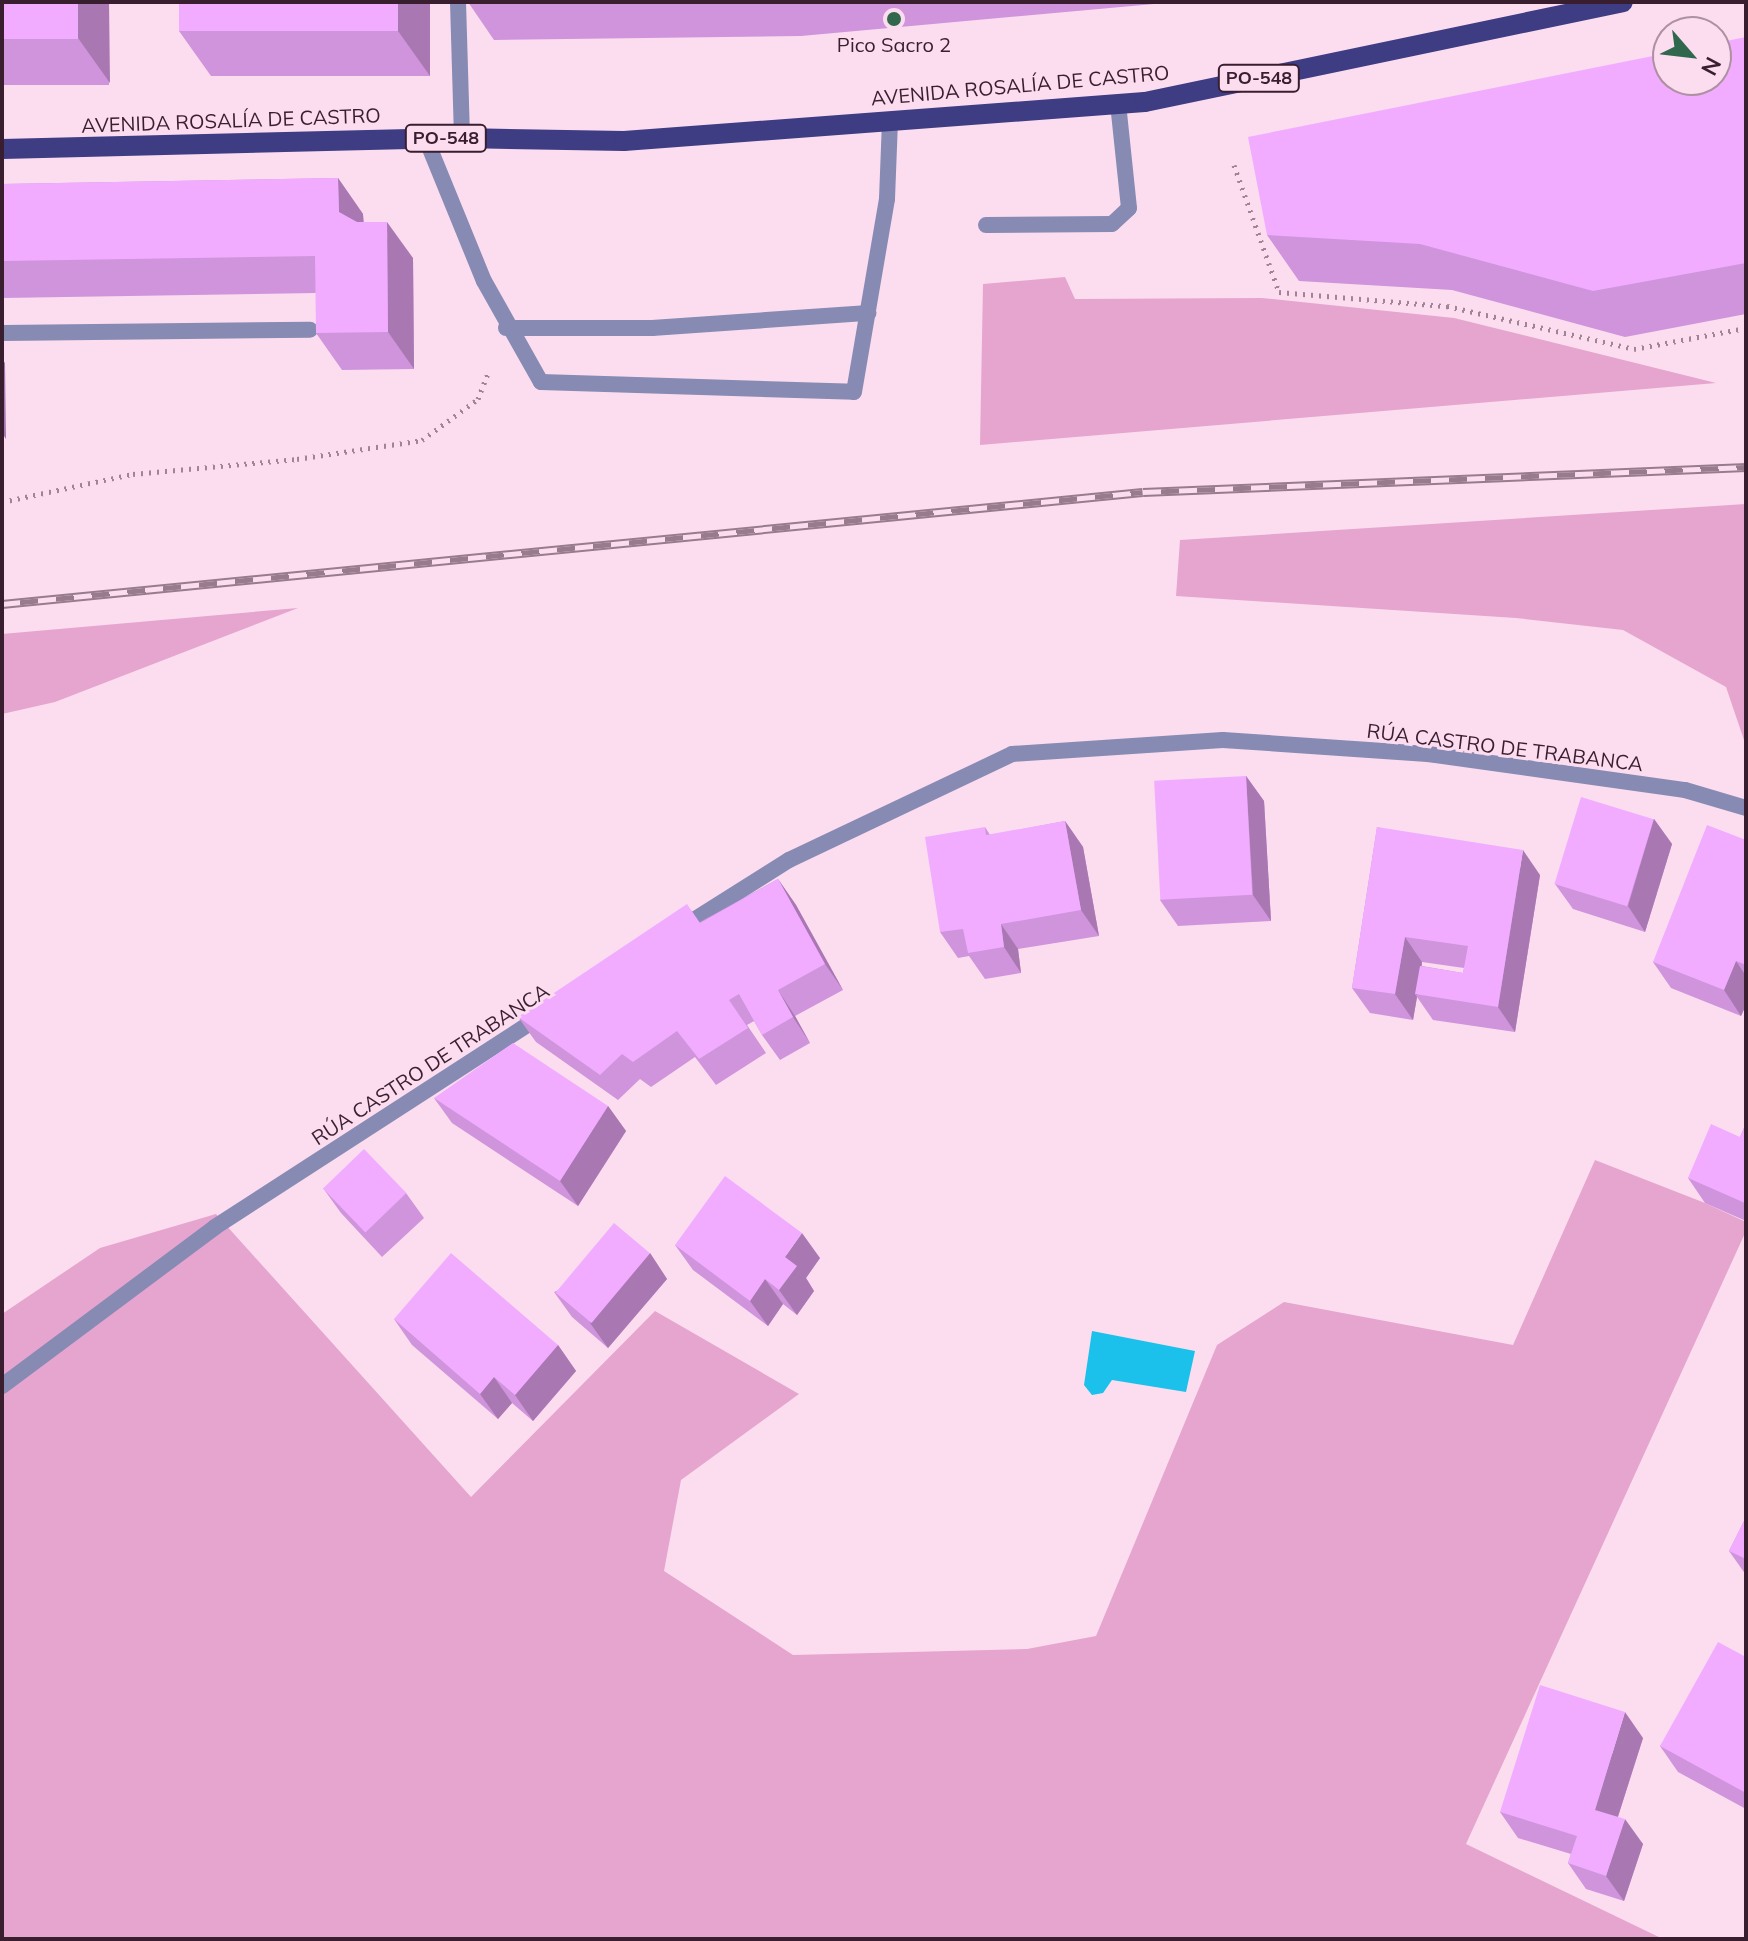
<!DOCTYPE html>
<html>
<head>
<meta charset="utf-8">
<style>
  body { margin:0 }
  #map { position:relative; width:1748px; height:1941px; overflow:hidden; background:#fbddef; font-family:Mulish,sans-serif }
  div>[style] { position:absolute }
  .green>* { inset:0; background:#e6a5ce }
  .water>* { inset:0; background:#1bc1ea }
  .path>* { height:5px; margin-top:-2.5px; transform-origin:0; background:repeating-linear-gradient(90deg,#a08496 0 2px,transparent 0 8px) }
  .service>* { height:16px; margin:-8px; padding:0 8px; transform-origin:8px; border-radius:8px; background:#878ab3 }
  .pedestrian>* { height:16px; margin:-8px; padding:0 8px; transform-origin:8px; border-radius:8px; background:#878ab3 }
  .minor>* { height:16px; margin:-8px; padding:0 8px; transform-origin:8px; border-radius:8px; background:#878ab3 }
  .primary>* { height:20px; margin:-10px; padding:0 10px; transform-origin:10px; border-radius:10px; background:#3e3c82 }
  .rail>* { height:9px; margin-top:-4.5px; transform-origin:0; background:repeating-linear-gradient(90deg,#fbddef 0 18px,#987b8d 0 36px); box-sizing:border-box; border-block:2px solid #987b8d }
  .wall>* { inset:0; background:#cf94db; transform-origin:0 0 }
  .shaded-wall>* { inset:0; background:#a978b2 }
  .building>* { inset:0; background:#f1acff; transform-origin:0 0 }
  .dots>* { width:22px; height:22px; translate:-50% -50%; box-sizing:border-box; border:4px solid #fbddef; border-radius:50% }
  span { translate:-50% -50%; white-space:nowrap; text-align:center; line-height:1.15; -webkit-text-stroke:6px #fbddef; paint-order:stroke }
  .shield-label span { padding:2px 6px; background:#fbddef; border:2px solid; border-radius:6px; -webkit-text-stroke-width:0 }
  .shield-label { font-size:18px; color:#391e30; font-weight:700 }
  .poi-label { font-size:20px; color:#391e30 }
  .street-label { font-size:20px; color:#391e30 }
  .frame { position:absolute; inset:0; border:4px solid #391e30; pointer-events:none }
  .north { position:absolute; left:1652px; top:16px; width:80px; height:80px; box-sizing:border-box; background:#fbddef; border:2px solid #ad91a3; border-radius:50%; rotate:118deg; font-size:22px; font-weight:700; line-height:32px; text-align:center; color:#391e30 }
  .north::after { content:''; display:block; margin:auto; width:28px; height:36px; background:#31674d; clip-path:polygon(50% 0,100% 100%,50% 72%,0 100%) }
</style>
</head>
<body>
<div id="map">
  <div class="green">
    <i style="clip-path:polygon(1065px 277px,1075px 299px,1262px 298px,1454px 318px,1716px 383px,980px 445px,983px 284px)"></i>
    <i style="clip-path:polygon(1746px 504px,1746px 746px,1726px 687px,1623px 630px,1516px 618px,1176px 596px,1180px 540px)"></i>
    <i style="clip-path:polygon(298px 608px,55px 702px,2px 714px,2px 634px)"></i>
    <i style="clip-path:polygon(1595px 1160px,1705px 1203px,1746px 1222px,1746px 1231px,1466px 1844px,1663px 1939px,2px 1939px,2px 1314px,100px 1248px,216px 1214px,471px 1497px,655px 1311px,799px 1394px,681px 1480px,664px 1571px,793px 1655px,1027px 1649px,1096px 1636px,1217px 1345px,1284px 1302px,1513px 1345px)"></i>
  </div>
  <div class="water">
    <i style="clip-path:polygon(1092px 1331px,1195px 1351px,1186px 1392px,1112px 1380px,1103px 1393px,1092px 1395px,1084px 1385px)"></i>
  </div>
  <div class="path">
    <i style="left:1234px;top:165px;width:135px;rotate:70.5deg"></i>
    <i style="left:1279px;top:292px;width:169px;rotate:4.8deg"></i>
    <i style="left:1447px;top:306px;width:192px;rotate:12.9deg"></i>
    <i style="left:1634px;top:349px;width:114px;rotate:-10.6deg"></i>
    <i style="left:2px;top:502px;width:134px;rotate:-12.1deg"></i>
    <i style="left:133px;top:474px;width:165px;rotate:-5.2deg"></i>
    <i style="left:297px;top:459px;width:126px;rotate:-8.6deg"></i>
    <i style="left:422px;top:440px;width:69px;rotate:-36.2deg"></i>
    <i style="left:478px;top:399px;width:28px;rotate:-69deg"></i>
  </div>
  <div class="service">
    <i style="left:426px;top:139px;width:153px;rotate:67.8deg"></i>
    <i style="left:484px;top:281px;width:116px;rotate:60.6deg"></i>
    <i style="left:541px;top:382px;width:313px;rotate:1.8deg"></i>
    <i style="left:854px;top:392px;width:196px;rotate:-80.3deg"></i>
    <i style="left:887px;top:199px;width:77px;rotate:-87.8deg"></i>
    <i style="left:986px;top:225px;width:126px;rotate:-0.5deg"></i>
    <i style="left:1112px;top:224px;width:23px;rotate:-43deg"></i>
    <i style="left:1129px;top:208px;width:105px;rotate:-96deg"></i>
    <i style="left:506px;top:328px;width:146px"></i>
    <i style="left:652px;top:328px;width:217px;rotate:-4deg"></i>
  </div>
  <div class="pedestrian">
    <i style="left:2px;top:333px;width:308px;rotate:-0.6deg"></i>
  </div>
  <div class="minor">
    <i style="left:458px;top:2px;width:136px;rotate:88.3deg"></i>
    <i style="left:681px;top:928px;width:128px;rotate:-32.2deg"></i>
    <i style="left:789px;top:860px;width:247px;rotate:-25.4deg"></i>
    <i style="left:1012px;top:754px;width:211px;rotate:-3.8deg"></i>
    <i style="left:1223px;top:740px;width:205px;rotate:3.9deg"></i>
    <i style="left:1428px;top:754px;width:260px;rotate:8deg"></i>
    <i style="left:1685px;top:790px;width:64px;rotate:16.4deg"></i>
    <i style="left:2px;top:1386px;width:266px;rotate:-36.7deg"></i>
    <i style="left:215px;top:1227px;width:391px;rotate:-32.9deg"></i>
  </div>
  <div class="primary">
    <i style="left:2px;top:149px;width:460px;rotate:-1.4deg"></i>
    <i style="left:462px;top:138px;width:162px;rotate:1.1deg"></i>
    <i style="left:624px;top:141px;width:522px;rotate:-4.28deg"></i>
    <i style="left:1145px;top:102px;width:488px;rotate:-11.8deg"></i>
  </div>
  <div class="rail">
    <i style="left:2px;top:604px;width:1146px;rotate:-5.61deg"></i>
    <i style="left:1143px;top:492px;width:604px;rotate:-2.37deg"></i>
  </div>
  <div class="wall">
    <i style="left:2px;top:2px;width:107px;height:83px"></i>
    <i style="clip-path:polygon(430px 2px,430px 76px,211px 76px,179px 31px)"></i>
    <i style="clip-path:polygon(468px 2px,1176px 2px,801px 36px,494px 40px)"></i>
    <i style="clip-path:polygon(1746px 37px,1746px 314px,1625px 337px,1452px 290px,1299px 281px,1267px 235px)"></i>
    <i style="clip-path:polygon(338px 178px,363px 214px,364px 222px,413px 258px,414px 369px,342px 370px,316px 333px,316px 293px,2px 298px,2px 184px)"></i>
    <i style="clip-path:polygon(1246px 776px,1264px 801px,1271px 921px,1178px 926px,1160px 900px)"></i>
    <i style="clip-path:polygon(1654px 819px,1672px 844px,1645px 932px,1573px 909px,1555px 884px)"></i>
    <i style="clip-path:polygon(1065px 821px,1083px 847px,1099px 936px,1018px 949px,1021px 973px,985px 979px,969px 956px,958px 958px,940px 932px,985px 827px,990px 835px)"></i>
    <i style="clip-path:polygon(evenodd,1377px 827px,1540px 875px,1515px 1032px,1433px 1020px,1417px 997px,1413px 1020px,1370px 1013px,1352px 988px,1377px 827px,1422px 962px,1464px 968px,1463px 973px,1422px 966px,1422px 962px)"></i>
    <i style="clip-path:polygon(1746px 840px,1746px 1005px,1741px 1016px,1671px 988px,1653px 962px)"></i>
    <i style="clip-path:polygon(778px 879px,796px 905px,843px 990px,795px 1016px,810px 1043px,780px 1060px,762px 1035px,754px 1021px,747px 1025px,766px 1053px,716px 1085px,695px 1057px,651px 1087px,640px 1079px,618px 1100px,536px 1042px,518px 1017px,700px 922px)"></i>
    <i style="clip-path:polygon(434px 1098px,608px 1106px,626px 1131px,578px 1206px,452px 1123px)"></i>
    <i style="clip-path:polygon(1746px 1123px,1746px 1221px,1705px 1203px,1688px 1178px,1740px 1137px)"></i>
    <i style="clip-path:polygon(323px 1188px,406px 1193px,424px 1218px,382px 1257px,341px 1213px)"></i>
    <i style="clip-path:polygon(675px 1245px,820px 1258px,806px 1278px,814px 1291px,797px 1315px,783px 1304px,768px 1326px,693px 1270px)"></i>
    <i style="clip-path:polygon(650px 1253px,667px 1279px,608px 1348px,572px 1317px,554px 1292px)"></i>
    <i style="clip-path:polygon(394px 1319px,558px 1345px,576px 1371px,533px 1421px,512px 1403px,498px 1419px,412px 1345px)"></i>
    <i style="clip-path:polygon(1746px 1517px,1746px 1575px,1729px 1551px)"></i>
    <i style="clip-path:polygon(1746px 1657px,1746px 1809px,1678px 1772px,1660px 1746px)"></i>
    <i style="clip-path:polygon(1643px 1738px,1618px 1817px,1643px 1844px,1624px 1901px,1586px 1889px,1568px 1863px,1571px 1854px,1518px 1838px,1500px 1812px)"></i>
  </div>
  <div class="shaded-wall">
    <i style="clip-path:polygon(78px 2px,109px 2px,110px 83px,78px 38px)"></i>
    <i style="clip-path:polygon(398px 2px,430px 2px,430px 76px,398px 31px)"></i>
    <i style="clip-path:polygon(338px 178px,363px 214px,364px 249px,339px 212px)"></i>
    <i style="clip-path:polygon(387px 222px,413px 258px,414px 369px,388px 332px)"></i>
    <i style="clip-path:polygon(2px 359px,5px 363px,6px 439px,2px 433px)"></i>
    <i style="clip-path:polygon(1246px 776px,1264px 801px,1271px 921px,1253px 895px)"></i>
    <i style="clip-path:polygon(1654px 819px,1672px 844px,1645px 932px,1628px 906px)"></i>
    <i style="clip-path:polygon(1065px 821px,1083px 847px,1099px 936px,1081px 910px)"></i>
    <i style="clip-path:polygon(1523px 850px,1540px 875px,1515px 1032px,1498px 1007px)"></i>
    <i style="clip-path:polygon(778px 879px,796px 905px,843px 990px,825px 964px)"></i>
    <i style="clip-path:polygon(1001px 924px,1018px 949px,1021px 973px,1004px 947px)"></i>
    <i style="clip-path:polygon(1405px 937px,1422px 962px,1417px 995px,1415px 994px,1417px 997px,1413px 1020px,1395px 994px)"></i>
    <i style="clip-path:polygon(1736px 961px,1746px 976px,1746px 1005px,1741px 1016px,1724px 990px)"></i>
    <i style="clip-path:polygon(778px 990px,795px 1016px,810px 1043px,793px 1017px)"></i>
    <i style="clip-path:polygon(608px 1106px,626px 1131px,578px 1206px,560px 1181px)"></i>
    <i style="clip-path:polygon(802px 1233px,820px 1258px,806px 1278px,814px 1291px,797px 1315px,779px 1290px,785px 1257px)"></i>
    <i style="clip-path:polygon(650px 1253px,667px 1279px,608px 1348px,590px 1323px)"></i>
    <i style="clip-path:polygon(765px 1279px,783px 1304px,768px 1326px,750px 1301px)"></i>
    <i style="clip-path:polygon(558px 1345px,576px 1371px,533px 1421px,515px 1395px)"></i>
    <i style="clip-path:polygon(494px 1377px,512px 1403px,498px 1419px,480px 1394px)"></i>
    <i style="clip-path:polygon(1625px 1712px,1643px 1738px,1612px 1835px,1595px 1810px)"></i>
    <i style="clip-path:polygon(1625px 1819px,1643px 1844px,1624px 1901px,1606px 1876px)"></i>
  </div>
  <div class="building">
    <i style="left:2px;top:2px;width:76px;height:37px"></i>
    <i style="left:179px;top:2px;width:219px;height:29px"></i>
    <i style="clip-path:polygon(468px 2px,602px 2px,468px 4px)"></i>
    <i style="clip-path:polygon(1746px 37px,1746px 263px,1593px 291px,1420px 244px,1267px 235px,1248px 137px,1668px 53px,1668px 80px,1716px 80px,1716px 43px)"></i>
    <i style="clip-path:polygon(338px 178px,339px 212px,357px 222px,387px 222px,388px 332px,316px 333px,315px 256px,2px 261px,2px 184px)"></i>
    <i style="left:1246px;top:776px;width:119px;height:92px;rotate:87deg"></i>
    <i style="left:1581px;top:797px;width:76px;height:91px;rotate:17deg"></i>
    <i style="clip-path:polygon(1065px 821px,1081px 910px,1001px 924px,1004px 947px,968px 953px,963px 929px,940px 932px,925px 837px,985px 827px,986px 835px)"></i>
    <i style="clip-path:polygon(1707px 825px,1746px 840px,1746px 965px,1736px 961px,1724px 990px,1653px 962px)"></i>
    <i style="clip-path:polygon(1377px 827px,1523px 850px,1498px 1007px,1415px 994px,1420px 966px,1463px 973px,1468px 946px,1405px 937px,1395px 994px,1352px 988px)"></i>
    <i style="clip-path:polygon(778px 879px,825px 964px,778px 990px,793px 1017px,762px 1035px,739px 994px,729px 1000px,748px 1028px,699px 1059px,677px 1031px,633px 1062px,622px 1054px,600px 1075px,518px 1017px,687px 904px,700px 923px)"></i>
    <i style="clip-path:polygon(513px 1043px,608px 1106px,560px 1181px,434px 1098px)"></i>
    <i style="clip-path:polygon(1711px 1124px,1740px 1137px,1746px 1124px,1746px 1200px,1745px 1203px,1688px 1178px)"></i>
    <i style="left:364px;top:1149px;width:61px;height:57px;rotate:46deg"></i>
    <i style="clip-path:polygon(725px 1176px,802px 1233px,785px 1257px,797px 1266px,779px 1290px,765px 1279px,750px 1301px,675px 1245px)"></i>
    <i style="left:614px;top:1223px;width:47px;height:91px;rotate:40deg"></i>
    <i style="clip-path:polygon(451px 1253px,558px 1345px,515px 1395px,494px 1377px,480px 1394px,394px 1319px)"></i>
    <i style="clip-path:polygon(1746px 1517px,1746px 1559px,1729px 1551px)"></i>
    <i style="clip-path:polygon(1718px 1642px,1746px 1657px,1746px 1793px,1660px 1746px)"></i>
    <i style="clip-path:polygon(1540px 1685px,1625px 1712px,1595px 1810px,1625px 1819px,1606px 1876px,1568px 1863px,1577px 1836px,1500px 1812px)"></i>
  </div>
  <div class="dots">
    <i style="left:894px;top:19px;background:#31674d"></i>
  </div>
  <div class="shield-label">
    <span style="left:1259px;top:78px">PO-548</span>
    <span style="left:446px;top:138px">PO-548</span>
  </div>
  <div class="poi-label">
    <span style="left:894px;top:44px">Pico Sacro 2</span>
  </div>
  <div class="street-label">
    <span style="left:1020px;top:85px;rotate:-5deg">AVENIDA ROSALÍA DE CASTRO</span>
    <span style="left:231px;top:120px;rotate:-2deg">AVENIDA ROSALÍA DE CASTRO</span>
    <span style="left:1505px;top:747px;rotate:7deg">RÚA CASTRO DE TRABANCA</span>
    <span style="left:430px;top:1064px;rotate:-33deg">RÚA CASTRO DE TRABANCA</span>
  </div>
  <div class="frame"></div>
  <div class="north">N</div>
</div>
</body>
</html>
